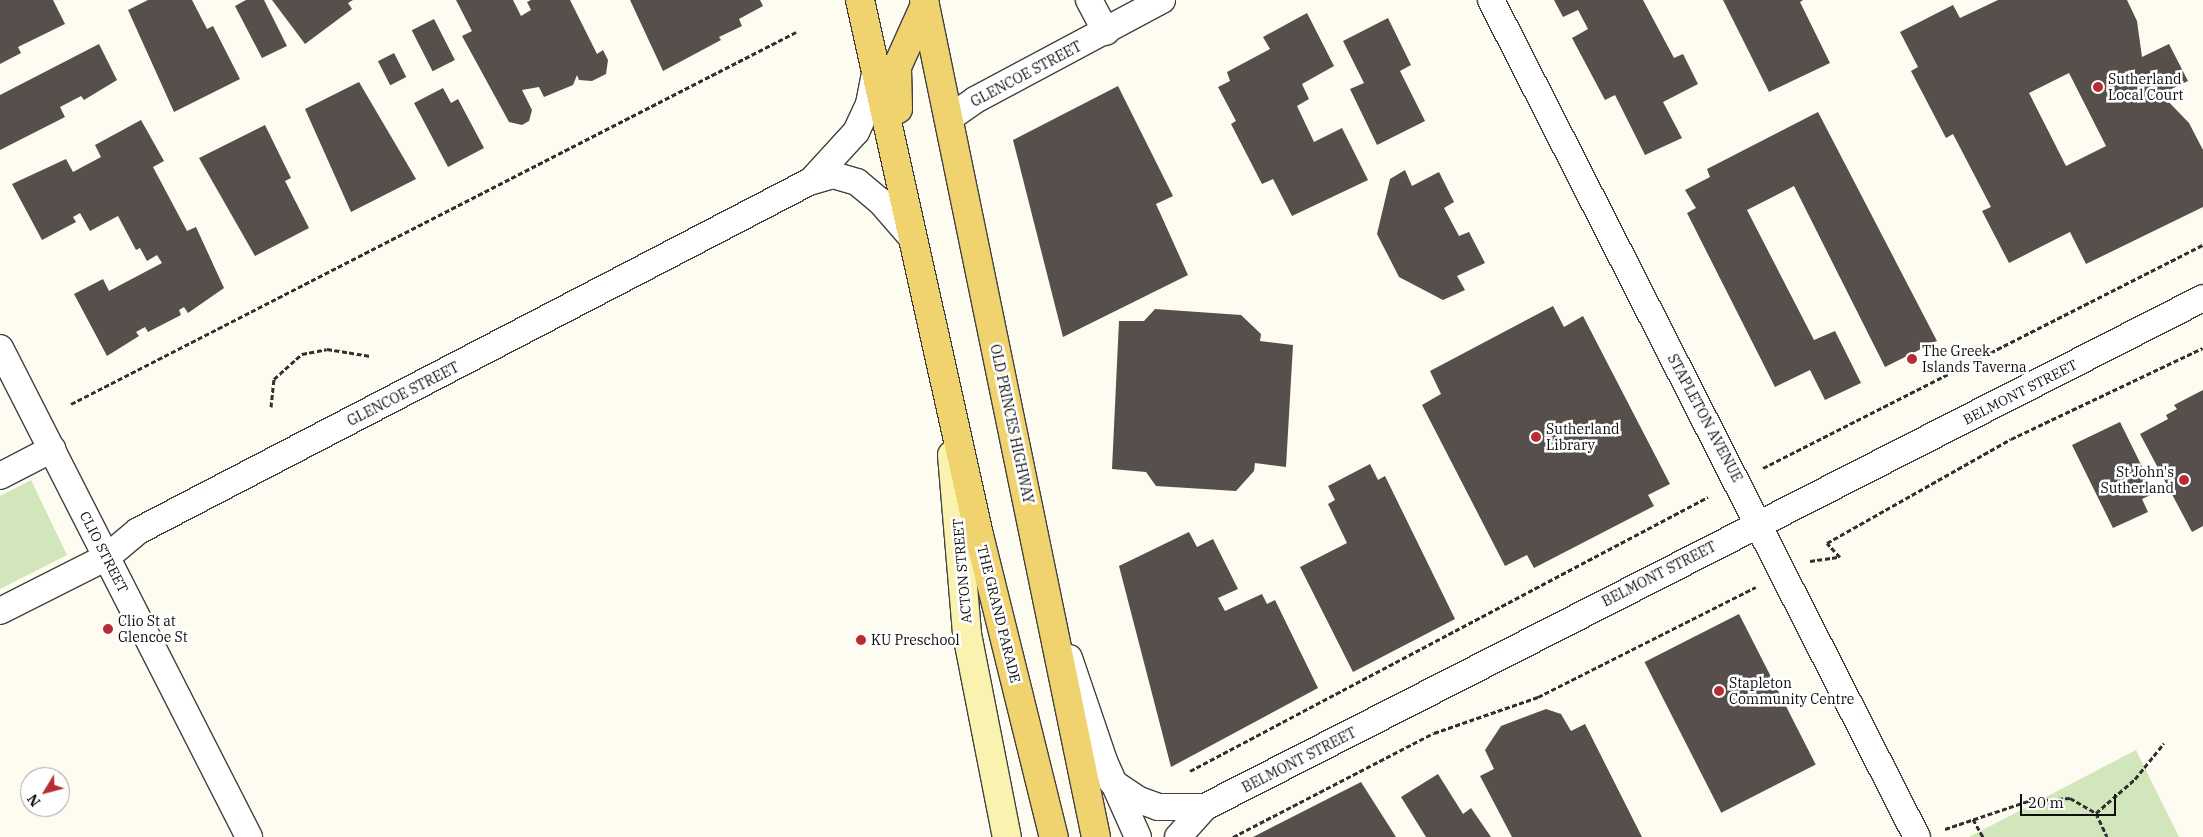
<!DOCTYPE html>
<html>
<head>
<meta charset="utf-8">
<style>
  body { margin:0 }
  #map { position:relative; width:2203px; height:837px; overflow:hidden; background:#fefbf0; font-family:"IBM Plex Serif",serif }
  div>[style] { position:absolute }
  .green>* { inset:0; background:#d1e7bb }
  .building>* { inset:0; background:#564f4b; transform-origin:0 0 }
  .path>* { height:3px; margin-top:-1.5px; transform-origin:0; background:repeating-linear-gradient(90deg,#303030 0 5px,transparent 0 7.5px) }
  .roads { filter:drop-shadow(1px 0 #414141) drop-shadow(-1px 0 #414141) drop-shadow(0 1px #414141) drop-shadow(0 -1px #414141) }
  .street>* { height:26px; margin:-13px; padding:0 13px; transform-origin:13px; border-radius:13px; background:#fff }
  .secondary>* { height:28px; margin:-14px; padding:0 14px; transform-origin:14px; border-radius:14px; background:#faf2af }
  .primary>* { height:28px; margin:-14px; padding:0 14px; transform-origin:14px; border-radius:14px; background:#f0d26e }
  .dots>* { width:14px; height:14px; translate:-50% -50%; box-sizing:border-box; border:2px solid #fff; border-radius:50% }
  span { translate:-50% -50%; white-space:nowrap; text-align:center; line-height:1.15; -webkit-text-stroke:5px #fff; paint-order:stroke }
  .street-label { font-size:14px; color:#0e0e0e }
  .poi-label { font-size:14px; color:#0e0e0e }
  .left { translate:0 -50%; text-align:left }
  .right { translate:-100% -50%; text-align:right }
  .north { position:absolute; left:20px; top:767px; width:50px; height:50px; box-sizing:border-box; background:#fff; border:1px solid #9f9f9f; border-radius:50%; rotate:233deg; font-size:14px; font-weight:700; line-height:20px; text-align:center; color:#0e0e0e }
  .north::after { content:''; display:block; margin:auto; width:18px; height:22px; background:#b62e33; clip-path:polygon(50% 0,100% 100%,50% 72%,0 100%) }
  .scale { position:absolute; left:2020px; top:794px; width:96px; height:22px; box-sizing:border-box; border:2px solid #0e0e0e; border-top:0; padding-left:6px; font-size:15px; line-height:18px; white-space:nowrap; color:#0e0e0e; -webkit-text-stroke:4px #fff; paint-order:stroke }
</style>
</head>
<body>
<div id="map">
  <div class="green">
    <i style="clip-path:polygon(31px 480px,67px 555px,0 589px,0 496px)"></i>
    <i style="clip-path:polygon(2136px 750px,2179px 837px,1969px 837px)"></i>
  </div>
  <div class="building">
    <i style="clip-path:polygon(0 0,53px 0,65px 24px,18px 47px,21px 53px,0 64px)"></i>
    <i style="clip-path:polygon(148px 0,192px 0,207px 29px,213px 26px,240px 79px,174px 112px,128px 10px)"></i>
    <i style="clip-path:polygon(246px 0,264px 0,287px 46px,262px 58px,235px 6px)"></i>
    <i style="clip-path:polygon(272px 0,353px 0,348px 3px,352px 9px,305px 44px)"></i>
    <i style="clip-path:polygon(456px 0,513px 0,521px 16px,531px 10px,527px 2px,531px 0,570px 0,597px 54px,603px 50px,608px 60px,606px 74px,592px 81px,579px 80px,577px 75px,573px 85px,544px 97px,539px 87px,522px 90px,532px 110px,529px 121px,522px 125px,509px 122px,462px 36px,472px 31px)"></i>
    <i style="clip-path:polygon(630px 0,760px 0,763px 6px,739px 19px,742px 26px,719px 37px,721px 40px,663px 71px)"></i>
    <i style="clip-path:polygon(1554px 0,1643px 0,1674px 58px,1683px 54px,1698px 84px,1663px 102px,1682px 138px,1645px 155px,1615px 95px,1605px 100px,1572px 38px,1588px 29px,1578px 10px,1563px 17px)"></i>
    <i style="clip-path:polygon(1723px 0,1803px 0,1800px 2px,1830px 63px,1769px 92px)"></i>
    <i style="clip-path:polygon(evenodd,1998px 0,2127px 0,2137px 21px,2142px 57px,2169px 44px,2188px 81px,2161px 94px,2189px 123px,2203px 150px,2203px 207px,2086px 264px,2070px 232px,2009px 263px,1982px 211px,1991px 207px,1953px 134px,1946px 138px,1911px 71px,1918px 67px,1900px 32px,1953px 5px,1960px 18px,1998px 0,2069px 73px,2106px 146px,2066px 166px,2029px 93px,2069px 73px)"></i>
    <i style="clip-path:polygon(1307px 13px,1334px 66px,1302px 84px,1309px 99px,1297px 106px,1314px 142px,1342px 128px,1368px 180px,1292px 216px,1273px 179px,1262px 184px,1231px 124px,1236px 121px,1218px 87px,1230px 81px,1227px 72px,1270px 49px,1263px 37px)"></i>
    <i style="clip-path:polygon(1388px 18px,1411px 65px,1400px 71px,1425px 121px,1377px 145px,1350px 89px,1364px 83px,1343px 41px)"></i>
    <i style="left:434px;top:19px;width:46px;height:25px;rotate:63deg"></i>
    <i style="clip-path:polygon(99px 44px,117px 80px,84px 100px,81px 96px,60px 107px,65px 117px,0 150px,0 95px)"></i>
    <i style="left:394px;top:53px;width:27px;height:18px;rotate:63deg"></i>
    <i style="clip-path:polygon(359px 82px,416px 179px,351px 212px,305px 109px)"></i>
    <i style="clip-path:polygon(1118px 86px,1173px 196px,1156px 204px,1188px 275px,1063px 337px,1013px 140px)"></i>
    <i style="clip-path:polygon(443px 88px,451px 103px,458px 99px,484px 148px,448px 167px,414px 103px)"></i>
    <i style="clip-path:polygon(1818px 112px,1937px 341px,1885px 367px,1794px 186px,1747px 210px,1814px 340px,1835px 331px,1861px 383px,1825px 400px,1810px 370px,1775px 387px,1687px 213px,1696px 208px,1685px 190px,1710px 177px,1707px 169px)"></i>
    <i style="clip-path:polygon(141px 120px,164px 161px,153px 167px,187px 231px,196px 227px,224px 288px,188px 313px,184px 307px,179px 310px,181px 315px,148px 332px,145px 327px,136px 332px,139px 336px,107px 356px,74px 294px,103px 279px,109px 291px,162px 263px,157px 255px,147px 261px,140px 248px,136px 250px,118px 216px,90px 231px,80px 213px,73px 217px,76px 222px,42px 240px,12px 184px,66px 159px,73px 172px,101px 157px,95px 145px)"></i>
    <i style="clip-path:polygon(265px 125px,291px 178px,285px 181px,309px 228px,255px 256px,199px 158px)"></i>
    <i style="clip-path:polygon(1405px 170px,1412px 186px,1439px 172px,1454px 202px,1444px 208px,1459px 236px,1469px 232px,1485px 263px,1457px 276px,1465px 290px,1443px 300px,1399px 277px,1377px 234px,1390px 179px)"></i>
    <i style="clip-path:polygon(1553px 306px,1564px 327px,1583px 316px,1670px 484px,1648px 495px,1654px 506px,1534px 568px,1527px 555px,1505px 566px,1422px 405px,1441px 394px,1430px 371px)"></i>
    <i style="clip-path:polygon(1155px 309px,1241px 315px,1261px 334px,1260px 341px,1293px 345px,1286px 467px,1255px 463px,1254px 471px,1236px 491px,1156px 486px,1146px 472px,1112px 469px,1119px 321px,1144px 321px)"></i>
    <i style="clip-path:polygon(2203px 390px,2203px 526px,2192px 532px,2140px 434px,2168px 419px,2166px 415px,2177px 409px,2174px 405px)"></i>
    <i style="clip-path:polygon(2120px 422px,2155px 493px,2142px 499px,2148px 512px,2113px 528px,2072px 445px)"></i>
    <i style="clip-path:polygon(1370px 464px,1378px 480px,1385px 476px,1455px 619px,1353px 672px,1300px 567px,1347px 543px,1328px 504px,1335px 500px,1328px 486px)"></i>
    <i style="clip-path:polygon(1189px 532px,1197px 547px,1213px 539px,1238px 589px,1218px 598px,1225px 611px,1262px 594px,1267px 604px,1275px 600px,1318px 688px,1171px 767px,1119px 566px)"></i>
    <i style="left:1739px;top:614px;width:169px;height:106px;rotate:63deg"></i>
    <i style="clip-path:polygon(1546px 709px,1561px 714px,1571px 731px,1585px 724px,1642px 837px,1512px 837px,1480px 776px,1494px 769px,1485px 750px,1501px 726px)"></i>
    <i style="clip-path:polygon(1438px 774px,1463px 814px,1471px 808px,1491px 837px,1426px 837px,1401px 797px)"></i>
    <i style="clip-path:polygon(1361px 782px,1396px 837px,1253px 837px)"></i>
  </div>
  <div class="path">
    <i style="left:71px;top:404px;width:815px;rotate:-27.16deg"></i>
    <i style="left:271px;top:407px;width:28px;rotate:-84deg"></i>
    <i style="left:274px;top:379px;width:38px;rotate:-42deg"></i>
    <i style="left:302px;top:354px;width:25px;rotate:-11deg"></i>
    <i style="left:327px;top:349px;width:44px;rotate:9.2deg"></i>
    <i style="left:1763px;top:468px;width:493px;rotate:-26.9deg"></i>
    <i style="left:1810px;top:561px;width:30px;rotate:-8deg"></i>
    <i style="left:1840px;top:557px;width:19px;rotate:-133deg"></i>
    <i style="left:1827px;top:543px;width:211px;rotate:-29.5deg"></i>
    <i style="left:2011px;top:439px;width:212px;rotate:-25.4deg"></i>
    <i style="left:1190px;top:771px;width:586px;rotate:-27.88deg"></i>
    <i style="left:2135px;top:779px;width:46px;rotate:-51.1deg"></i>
    <i style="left:2096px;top:813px;width:26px;rotate:65deg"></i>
    <i style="left:1973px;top:819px;width:21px;rotate:61deg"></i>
    <i style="left:1945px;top:829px;width:88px;rotate:-18.6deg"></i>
    <i style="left:2028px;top:801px;width:42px;rotate:-4.1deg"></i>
    <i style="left:2070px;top:798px;width:30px;rotate:30deg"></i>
    <i style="left:2096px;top:813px;width:52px;rotate:-41.1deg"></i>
    <i style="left:1233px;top:837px;width:226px;rotate:-27.4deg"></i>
    <i style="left:1434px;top:733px;width:110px;rotate:-19.1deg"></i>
    <i style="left:1538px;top:697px;width:244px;rotate:-26.8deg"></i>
  </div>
  <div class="roads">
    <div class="street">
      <i style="left:1089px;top:0;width:36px;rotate:62deg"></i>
      <i style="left:1491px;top:0;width:939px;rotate:63.03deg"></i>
      <i style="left:948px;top:119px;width:33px;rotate:-35deg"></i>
      <i style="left:975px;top:100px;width:212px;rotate:-28.1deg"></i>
      <i style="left:812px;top:180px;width:65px;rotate:-47.5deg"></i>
      <i style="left:856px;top:132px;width:31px;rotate:-65deg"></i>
      <i style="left:869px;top:104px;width:36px;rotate:-79deg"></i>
      <i style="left:0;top:348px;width:549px;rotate:63.01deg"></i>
      <i style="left:0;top:476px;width:59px;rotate:-27.4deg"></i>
      <i style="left:0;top:611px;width:120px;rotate:-26.8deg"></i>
      <i style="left:107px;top:557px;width:40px;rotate:-40deg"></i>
      <i style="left:138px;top:531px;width:756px;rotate:-27.48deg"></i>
      <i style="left:809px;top:182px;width:25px;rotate:-16deg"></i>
      <i style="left:833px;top:175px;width:25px;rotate:16deg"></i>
      <i style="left:857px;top:182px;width:30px;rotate:40deg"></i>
      <i style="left:880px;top:201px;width:50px;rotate:49deg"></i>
      <i style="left:1069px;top:658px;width:109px;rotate:71.2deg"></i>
      <i style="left:1104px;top:761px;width:83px;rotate:65.9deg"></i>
      <i style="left:1112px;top:782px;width:32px;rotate:34deg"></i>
      <i style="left:1139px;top:800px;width:20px;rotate:20deg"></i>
      <i style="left:1158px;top:807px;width:47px"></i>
      <i style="left:1205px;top:807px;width:1120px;rotate:-27.02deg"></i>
      <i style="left:1178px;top:837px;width:40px;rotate:-48deg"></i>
    </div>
    <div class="secondary">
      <i style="left:952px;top:455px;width:180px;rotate:85.2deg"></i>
      <i style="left:967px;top:634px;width:207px;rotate:78.9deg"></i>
    </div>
    <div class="primary">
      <i style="left:860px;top:0;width:548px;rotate:77.46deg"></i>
      <i style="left:979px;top:535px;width:311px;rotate:76.1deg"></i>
      <i style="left:924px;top:0;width:854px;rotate:78.39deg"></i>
      <i style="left:898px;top:109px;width:42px;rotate:-91.4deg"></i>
      <i style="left:897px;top:67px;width:68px;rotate:-65.7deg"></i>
    </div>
  </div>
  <div class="dots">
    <i style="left:2098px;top:87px;background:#b62e33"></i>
    <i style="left:1912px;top:359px;background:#b62e33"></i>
    <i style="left:1536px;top:437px;background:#b62e33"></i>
    <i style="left:2184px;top:480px;background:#b62e33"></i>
    <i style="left:108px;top:629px;background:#b62e33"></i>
    <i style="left:861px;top:640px;background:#b62e33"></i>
    <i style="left:1719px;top:691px;background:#b62e33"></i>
  </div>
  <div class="street-label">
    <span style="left:1026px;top:74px;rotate:-28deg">GLENCOE STREET</span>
    <span style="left:2020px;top:392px;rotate:-27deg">BELMONT STREET</span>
    <span style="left:403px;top:394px;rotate:-27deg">GLENCOE STREET</span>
    <span style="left:1705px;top:418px;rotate:62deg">STAPLETON AVENUE</span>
    <span style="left:1012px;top:424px;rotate:78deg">OLD PRINCES HIGHWAY</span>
    <span style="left:104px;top:552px;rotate:63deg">CLIO STREET</span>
    <span style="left:962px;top:571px;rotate:-95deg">ACTON STREET</span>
    <span style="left:1659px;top:574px;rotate:-27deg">BELMONT STREET</span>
    <span style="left:999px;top:614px;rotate:76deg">THE GRAND PARADE</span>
    <span style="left:1299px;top:760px;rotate:-27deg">BELMONT STREET</span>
  </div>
  <div class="poi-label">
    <span class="left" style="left:2108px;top:87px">Sutherland<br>Local Court</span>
    <span class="left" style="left:1922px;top:359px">The Greek<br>Islands Taverna</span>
    <span class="left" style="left:1546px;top:437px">Sutherland<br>Library</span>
    <span class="right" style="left:2174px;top:480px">St John's<br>Sutherland</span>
    <span class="left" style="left:118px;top:629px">Clio St at<br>Glencoe St</span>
    <span class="left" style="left:871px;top:640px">KU Preschool</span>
    <span class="left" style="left:1729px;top:691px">Stapleton<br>Community Centre</span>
  </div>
  <div class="north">N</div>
  <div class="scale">20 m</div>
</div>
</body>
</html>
